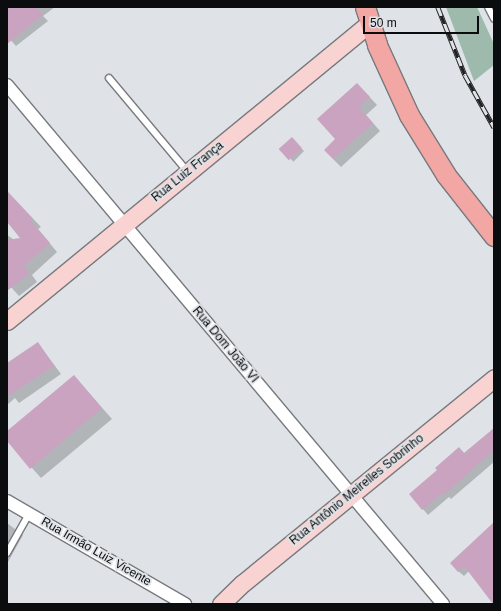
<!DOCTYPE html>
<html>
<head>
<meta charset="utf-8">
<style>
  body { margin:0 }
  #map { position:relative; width:501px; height:611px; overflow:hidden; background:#dfe3e7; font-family:Helvetica,sans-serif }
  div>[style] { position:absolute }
  .green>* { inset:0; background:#9dbaac }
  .shadow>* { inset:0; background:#0003; transform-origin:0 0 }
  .building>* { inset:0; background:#c9a3c0; transform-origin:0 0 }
  .roads { filter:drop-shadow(1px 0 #777a7e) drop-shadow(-1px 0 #777a7e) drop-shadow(0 1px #777a7e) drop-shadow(0 -1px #777a7e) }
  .lane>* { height:6px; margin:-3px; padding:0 3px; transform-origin:3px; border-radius:3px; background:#fff }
  .street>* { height:12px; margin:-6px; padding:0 6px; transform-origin:6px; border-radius:6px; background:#fff }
  .secondary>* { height:17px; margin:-8.5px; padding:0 8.5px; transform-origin:8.5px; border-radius:8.5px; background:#f9d3d1 }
  .primary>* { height:19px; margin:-9.5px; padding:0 9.5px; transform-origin:9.5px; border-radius:9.5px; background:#f2a7a4 }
  .rail>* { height:4.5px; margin-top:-2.25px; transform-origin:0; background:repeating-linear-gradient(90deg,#dfe3e7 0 9px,#202223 0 18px); box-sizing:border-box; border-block:1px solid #202223 }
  span { translate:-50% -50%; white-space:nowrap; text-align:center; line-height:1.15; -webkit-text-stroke:3.5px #dfe3e7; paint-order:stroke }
  .street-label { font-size:12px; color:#0a0c0d }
  .frame { position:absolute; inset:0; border:8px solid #0a0c0d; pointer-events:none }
  .scale { position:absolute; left:363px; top:16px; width:116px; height:18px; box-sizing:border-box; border:2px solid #0a0c0d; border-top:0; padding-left:5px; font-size:12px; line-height:14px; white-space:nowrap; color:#0a0c0d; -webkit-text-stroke:3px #dfe3e7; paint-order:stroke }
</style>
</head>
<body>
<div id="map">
  <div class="green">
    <i style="clip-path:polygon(446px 7px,477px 7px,494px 44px,494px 65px,474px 81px)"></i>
  </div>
  <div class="shadow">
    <i style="clip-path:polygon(11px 7px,55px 7px,43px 16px,48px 21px,16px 46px,7px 36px,7px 10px)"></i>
    <i style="clip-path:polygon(365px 92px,377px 105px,366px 115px,380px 131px,341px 167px,333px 159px,337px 139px)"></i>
    <i style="left:292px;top:139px;width:17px;height:15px;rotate:45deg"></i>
    <i style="clip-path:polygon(7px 191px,41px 227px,38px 229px,57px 252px,32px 275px,37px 282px,19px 296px,10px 286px,7px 287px,7px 235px,32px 252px,7px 220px)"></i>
    <i style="clip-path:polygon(38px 343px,61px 374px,19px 403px,15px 398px,7px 405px,7px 364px)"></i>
    <i style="clip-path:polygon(74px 376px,112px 419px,41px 478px,7px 440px,7px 433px)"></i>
    <i style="clip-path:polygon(494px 429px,494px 462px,451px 499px,449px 497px,428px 515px,410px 494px,438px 471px,459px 448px,465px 454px)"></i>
    <i style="clip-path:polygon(7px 523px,23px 535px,7px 564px)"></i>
    <i style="clip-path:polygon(494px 523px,494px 603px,469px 571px,464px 576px,458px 571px)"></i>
  </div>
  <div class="building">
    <i style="clip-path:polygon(7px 7px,36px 7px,43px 15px,7px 44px)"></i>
    <i style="clip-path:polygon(357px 83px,370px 97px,359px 107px,373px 123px,333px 159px,324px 150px,335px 139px,317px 119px)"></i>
    <i style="left:292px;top:137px;width:15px;height:18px;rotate:48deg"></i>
    <i style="clip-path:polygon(7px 191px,33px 219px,31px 221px,50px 243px,24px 266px,30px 273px,7px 291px,7px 240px,20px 238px,7px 222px)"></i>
    <i style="clip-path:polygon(38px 342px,54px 366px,7px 397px,7px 363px)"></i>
    <i style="clip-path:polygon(74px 375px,102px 408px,30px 469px,7px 441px,7px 431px)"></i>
    <i style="clip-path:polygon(494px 428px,494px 450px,445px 494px,444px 492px,422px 510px,409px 494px,437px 470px,435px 468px,459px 447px,464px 453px)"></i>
    <i style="clip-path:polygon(494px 522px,494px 604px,493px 604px,464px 566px,458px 572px,450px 563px)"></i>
  </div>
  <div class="roads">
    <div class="lane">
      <i style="left:488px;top:7px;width:13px;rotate:63deg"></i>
      <i style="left:109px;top:78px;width:121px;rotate:50deg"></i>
      <i style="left:7px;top:553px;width:45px;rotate:-60.6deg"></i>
    </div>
    <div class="street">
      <i style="left:7px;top:85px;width:678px;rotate:49.97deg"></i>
      <i style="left:7px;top:501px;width:206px;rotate:30.1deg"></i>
    </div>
    <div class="secondary">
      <i style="left:7px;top:321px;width:470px;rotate:-39.4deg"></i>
      <i style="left:221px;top:604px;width:30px;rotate:-44deg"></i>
      <i style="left:243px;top:583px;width:324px;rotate:-39.2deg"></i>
    </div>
    <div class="primary">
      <i style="left:365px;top:7px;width:40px;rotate:72deg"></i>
      <i style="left:377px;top:45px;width:77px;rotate:65.4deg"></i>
      <i style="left:409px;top:115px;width:70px;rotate:58.3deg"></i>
      <i style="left:446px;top:175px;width:78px;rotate:51.8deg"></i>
    </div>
  </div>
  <div class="rail">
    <i style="left:438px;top:7px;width:73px;rotate:68.3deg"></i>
    <i style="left:465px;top:75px;width:60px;rotate:60.9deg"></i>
  </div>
  <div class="street-label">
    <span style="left:188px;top:172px;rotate:-39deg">Rua Luiz França</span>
    <span style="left:225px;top:345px;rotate:50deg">Rua Dom João VI</span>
    <span style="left:357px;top:490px;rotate:-39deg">Rua Antônio Meirelles Sobrinho</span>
    <span style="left:96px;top:552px;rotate:30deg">Rua Irmão Luiz Vicente</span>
  </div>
  <div class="frame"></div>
  <div class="scale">50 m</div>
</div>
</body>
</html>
